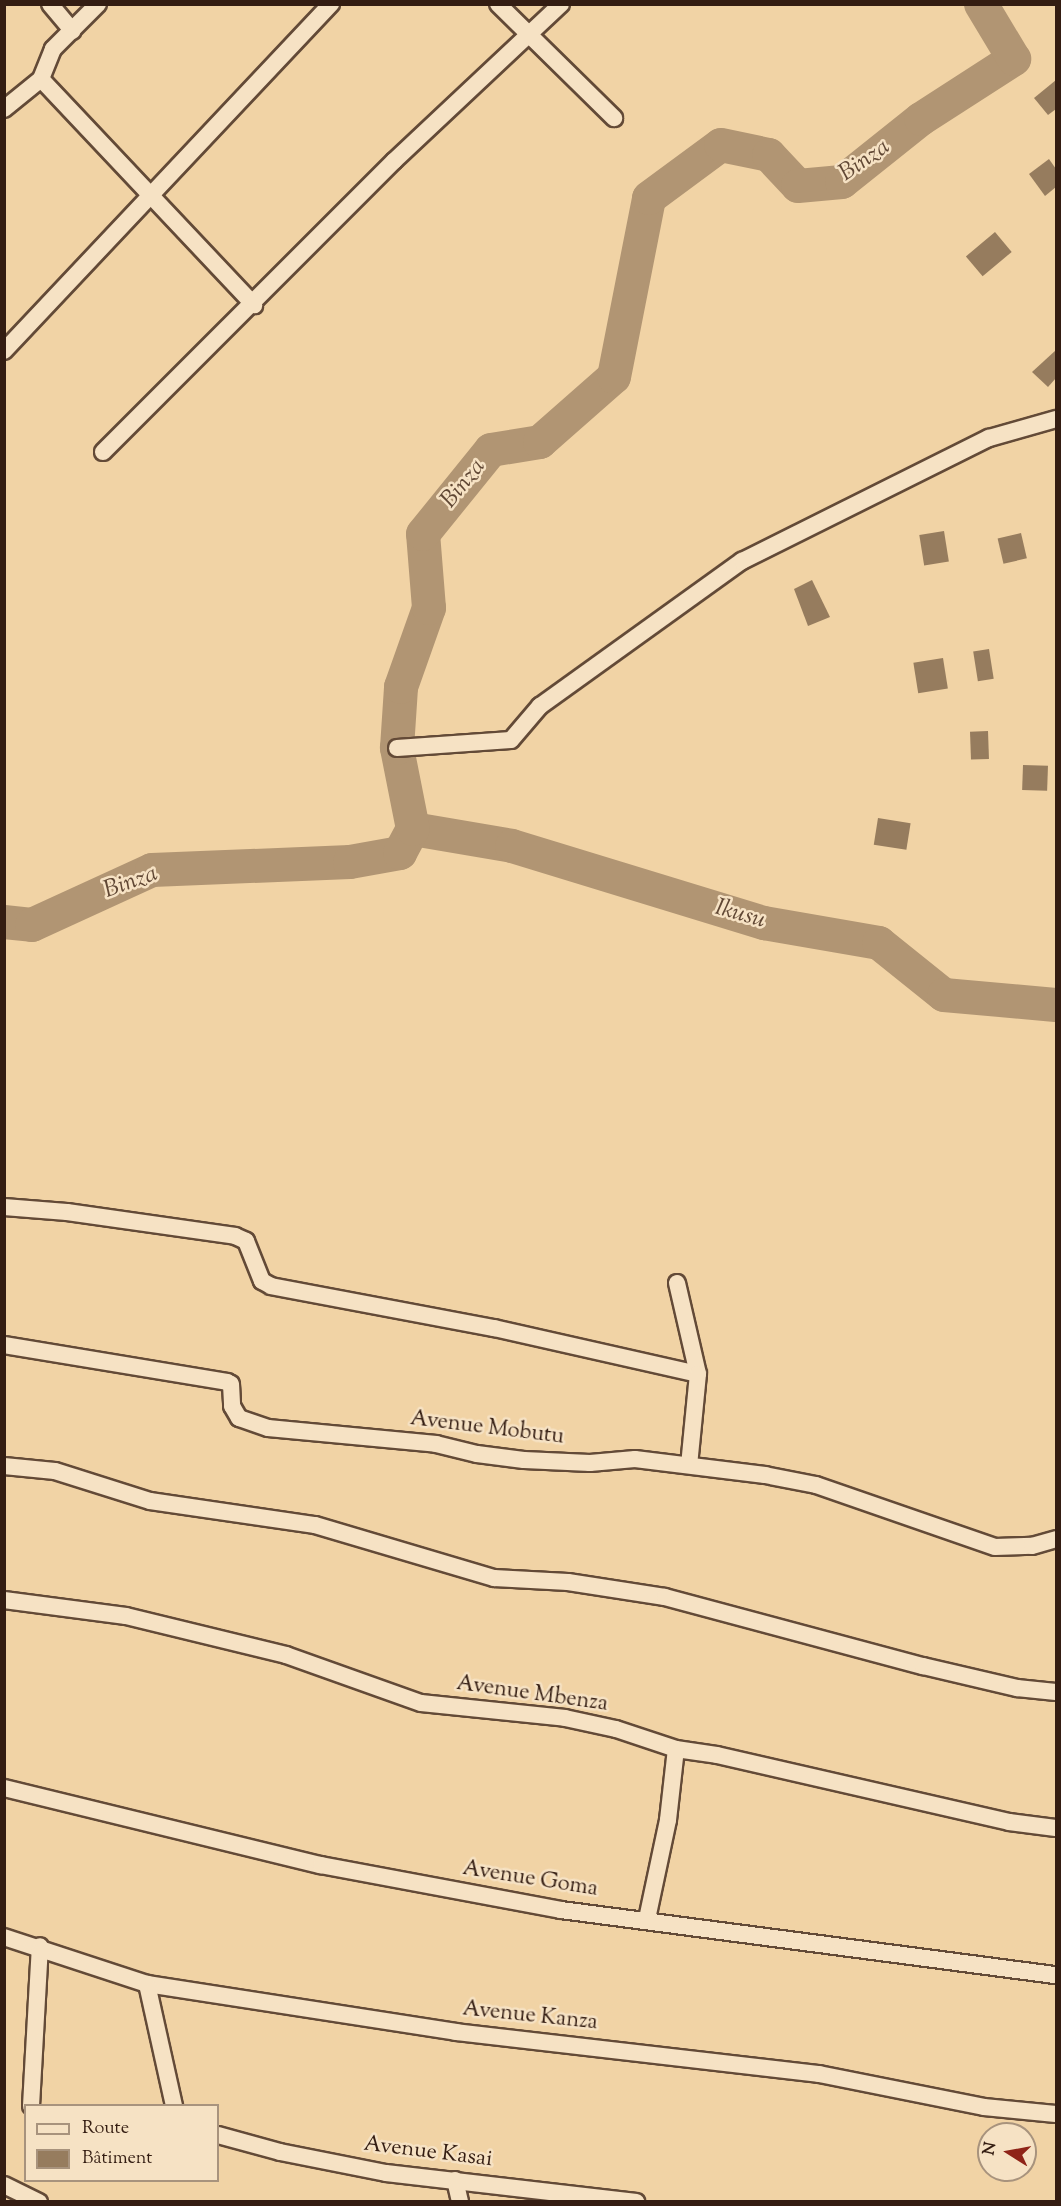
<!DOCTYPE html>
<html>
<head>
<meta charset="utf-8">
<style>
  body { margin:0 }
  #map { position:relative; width:1061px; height:2206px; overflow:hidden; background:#f1d3a5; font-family:"Sorts Mill Goudy",serif }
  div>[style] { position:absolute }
  .river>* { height:34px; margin:-17px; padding:0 17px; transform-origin:17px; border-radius:17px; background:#b19573 }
  .building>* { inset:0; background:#967c5e; transform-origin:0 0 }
  .roads { filter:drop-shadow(2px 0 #634a37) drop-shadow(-2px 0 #634a37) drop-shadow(0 2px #634a37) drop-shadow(0 -2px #634a37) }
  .street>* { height:16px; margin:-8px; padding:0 8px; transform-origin:8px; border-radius:8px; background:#f6e2c4 }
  span { translate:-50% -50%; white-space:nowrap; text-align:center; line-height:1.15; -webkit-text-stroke:5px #f6e2c4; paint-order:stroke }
  .street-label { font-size:22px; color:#341d12 }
  .water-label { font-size:24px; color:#604734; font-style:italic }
  .frame { position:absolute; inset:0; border:6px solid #341d12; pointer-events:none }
  .legend { position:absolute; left:24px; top:2104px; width:195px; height:78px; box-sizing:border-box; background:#f6e2c4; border:2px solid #a8937d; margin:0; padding:8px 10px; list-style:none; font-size:18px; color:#341d12 }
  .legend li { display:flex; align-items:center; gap:12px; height:30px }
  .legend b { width:30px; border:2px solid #a8937d }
  .north { position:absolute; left:977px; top:2122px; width:60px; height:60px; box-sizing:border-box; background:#f6e2c4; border:2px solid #a8937d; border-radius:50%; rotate:281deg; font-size:16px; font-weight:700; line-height:24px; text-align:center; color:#341d12 }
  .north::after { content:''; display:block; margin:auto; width:21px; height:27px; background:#8f2418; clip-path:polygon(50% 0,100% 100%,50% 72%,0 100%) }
</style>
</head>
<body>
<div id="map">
  <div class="river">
    <i style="left:413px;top:829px;width:100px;rotate:9.7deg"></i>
    <i style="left:512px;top:846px;width:264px;rotate:17deg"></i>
    <i style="left:764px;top:923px;width:117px;rotate:9.9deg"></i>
    <i style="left:879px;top:943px;width:83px;rotate:38.7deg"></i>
    <i style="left:944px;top:995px;width:112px;rotate:5.1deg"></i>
    <i style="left:4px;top:922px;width:28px;rotate:6deg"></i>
    <i style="left:32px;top:925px;width:132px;rotate:-24.6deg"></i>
    <i style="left:152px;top:870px;width:198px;rotate:-2.3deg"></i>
    <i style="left:350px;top:862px;width:51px;rotate:-10.2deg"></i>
    <i style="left:400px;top:853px;width:27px;rotate:-62deg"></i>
    <i style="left:413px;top:829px;width:83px;rotate:-101.2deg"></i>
    <i style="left:397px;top:748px;width:61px;rotate:-86.2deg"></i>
    <i style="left:401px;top:687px;width:84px;rotate:-70.5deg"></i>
    <i style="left:429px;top:608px;width:74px;rotate:-94.6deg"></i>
    <i style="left:423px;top:534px;width:108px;rotate:-51deg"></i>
    <i style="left:491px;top:450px;width:50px;rotate:-9.3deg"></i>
    <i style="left:540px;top:442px;width:98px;rotate:-41.3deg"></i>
    <i style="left:614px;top:377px;width:182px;rotate:-78.9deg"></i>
    <i style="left:649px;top:198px;width:89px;rotate:-36.4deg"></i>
    <i style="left:721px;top:145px;width:49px;rotate:11.8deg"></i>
    <i style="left:769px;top:155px;width:42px;rotate:46.9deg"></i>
    <i style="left:798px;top:186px;width:44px;rotate:-5.2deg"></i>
    <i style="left:842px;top:182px;width:101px;rotate:-38.6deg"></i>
    <i style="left:921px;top:119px;width:111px;rotate:-32.8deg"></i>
    <i style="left:1014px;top:59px;width:64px;rotate:-121deg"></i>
  </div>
  <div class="building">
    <i style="clip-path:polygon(1056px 80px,1056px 109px,1048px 115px,1034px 98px)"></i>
    <i style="clip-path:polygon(1049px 159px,1056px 169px,1056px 187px,1045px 196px,1029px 174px)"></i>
    <i style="left:995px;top:232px;width:26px;height:38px;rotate:50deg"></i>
    <i style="clip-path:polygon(1056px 350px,1056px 378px,1048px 387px,1032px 372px)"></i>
    <i style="left:944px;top:531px;width:31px;height:25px;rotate:81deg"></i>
    <i style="left:1021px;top:533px;width:26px;height:24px;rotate:77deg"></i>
    <i style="clip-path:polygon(812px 580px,830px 617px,808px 626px,794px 589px)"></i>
    <i style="left:989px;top:649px;width:30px;height:16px;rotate:81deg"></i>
    <i style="left:943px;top:658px;width:31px;height:30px;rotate:81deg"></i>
    <i style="left:988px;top:731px;width:28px;height:18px;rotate:88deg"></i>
    <i style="left:1023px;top:765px;width:25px;height:25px;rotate:2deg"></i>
    <i style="left:878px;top:818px;width:33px;height:27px;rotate:9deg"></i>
  </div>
  <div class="roads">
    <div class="street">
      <i style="left:50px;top:4px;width:35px;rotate:50deg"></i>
      <i style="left:98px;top:4px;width:64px;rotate:135deg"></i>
      <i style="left:53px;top:49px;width:32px;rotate:112deg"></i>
      <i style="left:41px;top:79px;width:311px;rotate:46.7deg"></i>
      <i style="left:498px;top:4px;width:163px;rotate:44.5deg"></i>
      <i style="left:4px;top:109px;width:48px;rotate:-39deg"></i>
      <i style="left:4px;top:351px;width:477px;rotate:-46.7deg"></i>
      <i style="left:103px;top:452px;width:412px;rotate:-45deg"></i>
      <i style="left:394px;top:161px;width:229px;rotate:-43.2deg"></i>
      <i style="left:397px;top:748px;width:114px;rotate:-4deg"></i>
      <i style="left:511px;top:740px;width:45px;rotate:-49.5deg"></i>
      <i style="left:540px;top:706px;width:249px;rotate:-35.7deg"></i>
      <i style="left:742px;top:561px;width:276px;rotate:-26.5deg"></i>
      <i style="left:989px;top:438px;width:70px;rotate:-15.8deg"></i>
      <i style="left:4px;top:1207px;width:63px;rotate:4.5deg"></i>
      <i style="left:67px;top:1212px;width:170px;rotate:8.1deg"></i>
      <i style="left:235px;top:1236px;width:12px;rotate:24deg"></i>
      <i style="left:246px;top:1241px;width:43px;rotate:68.2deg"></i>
      <i style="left:262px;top:1281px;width:10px;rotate:29deg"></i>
      <i style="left:271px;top:1286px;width:227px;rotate:10.7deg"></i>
      <i style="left:494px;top:1328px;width:209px;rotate:12.7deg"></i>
      <i style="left:677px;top:1283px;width:93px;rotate:77deg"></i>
      <i style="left:698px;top:1374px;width:91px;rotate:95.6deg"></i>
      <i style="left:4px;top:1345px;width:226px;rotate:9.4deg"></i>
      <i style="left:227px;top:1382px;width:4px;rotate:27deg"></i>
      <i style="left:231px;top:1384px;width:22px;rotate:87deg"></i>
      <i style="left:232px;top:1406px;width:14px;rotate:60deg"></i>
      <i style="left:239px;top:1418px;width:31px;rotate:19deg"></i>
      <i style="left:268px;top:1428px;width:169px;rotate:5.4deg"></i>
      <i style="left:436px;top:1444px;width:42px;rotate:13.7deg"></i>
      <i style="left:477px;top:1454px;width:47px;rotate:7.3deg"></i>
      <i style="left:524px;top:1460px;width:66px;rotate:2.6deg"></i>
      <i style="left:590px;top:1463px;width:45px;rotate:-5.1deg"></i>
      <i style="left:635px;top:1459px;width:131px;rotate:7deg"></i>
      <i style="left:765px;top:1475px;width:52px;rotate:11.1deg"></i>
      <i style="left:816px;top:1485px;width:189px;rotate:19.1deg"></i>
      <i style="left:995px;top:1547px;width:37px;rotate:-2deg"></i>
      <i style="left:1032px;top:1546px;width:25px;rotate:-16deg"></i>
      <i style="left:4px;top:1466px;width:51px;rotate:5.6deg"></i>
      <i style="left:55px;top:1471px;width:100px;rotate:17.5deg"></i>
      <i style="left:150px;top:1501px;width:167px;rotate:8.3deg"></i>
      <i style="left:315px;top:1525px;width:187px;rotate:16.5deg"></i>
      <i style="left:494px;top:1578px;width:74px;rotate:3.1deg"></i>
      <i style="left:568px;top:1582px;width:98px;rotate:8.8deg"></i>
      <i style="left:665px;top:1597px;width:267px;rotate:15deg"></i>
      <i style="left:923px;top:1666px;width:97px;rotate:13.2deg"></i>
      <i style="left:1017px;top:1688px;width:39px;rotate:6deg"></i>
      <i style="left:4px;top:1600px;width:123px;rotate:7.5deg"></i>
      <i style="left:126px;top:1616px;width:165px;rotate:13.7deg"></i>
      <i style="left:286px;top:1655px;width:143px;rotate:19.6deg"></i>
      <i style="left:421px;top:1703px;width:145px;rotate:5.9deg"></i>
      <i style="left:565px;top:1718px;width:52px;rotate:12.2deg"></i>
      <i style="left:616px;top:1729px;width:63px;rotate:18.4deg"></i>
      <i style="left:676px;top:1749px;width:41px;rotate:8.3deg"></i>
      <i style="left:717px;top:1755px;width:300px;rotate:12.9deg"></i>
      <i style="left:1009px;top:1822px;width:47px;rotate:7.3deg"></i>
      <i style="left:4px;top:1788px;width:326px;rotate:13.7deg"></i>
      <i style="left:321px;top:1865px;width:244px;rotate:10.6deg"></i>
      <i style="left:561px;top:1910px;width:499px;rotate:7.5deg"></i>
      <i style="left:647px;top:1919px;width:101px;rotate:-78deg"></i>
      <i style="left:668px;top:1820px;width:71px;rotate:-83.6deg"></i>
      <i style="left:4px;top:1937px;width:151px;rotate:18.2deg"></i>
      <i style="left:147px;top:1984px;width:313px;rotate:8.8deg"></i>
      <i style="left:456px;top:2032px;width:365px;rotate:6.6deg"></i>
      <i style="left:819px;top:2074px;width:168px;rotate:11.3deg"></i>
      <i style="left:984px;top:2107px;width:72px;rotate:5.6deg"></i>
      <i style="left:147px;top:1984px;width:125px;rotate:77.5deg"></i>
      <i style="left:31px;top:2106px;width:160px;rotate:-86.8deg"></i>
      <i style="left:218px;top:2135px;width:64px;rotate:15.3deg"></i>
      <i style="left:280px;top:2152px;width:108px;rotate:11.2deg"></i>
      <i style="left:386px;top:2173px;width:252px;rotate:6.6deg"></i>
      <i style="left:455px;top:2180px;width:23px;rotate:77deg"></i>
      <i style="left:4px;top:2185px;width:39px;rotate:26deg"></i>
    </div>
  </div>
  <div class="street-label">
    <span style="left:487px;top:1429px;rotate:7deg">Avenue Mobutu</span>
    <span style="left:532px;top:1695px;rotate:8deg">Avenue Mbenza</span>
    <span style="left:530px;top:1880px;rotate:9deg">Avenue Goma</span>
    <span style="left:530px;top:2017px;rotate:6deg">Avenue Kanza</span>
    <span style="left:428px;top:2153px;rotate:7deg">Avenue Kasai</span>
  </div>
  <div class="water-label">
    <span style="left:865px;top:161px;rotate:-35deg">Binza</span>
    <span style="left:464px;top:484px;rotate:-51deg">Binza</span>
    <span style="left:131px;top:883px;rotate:-20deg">Binza</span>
    <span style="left:740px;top:915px;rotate:16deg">Ikusu</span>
  </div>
  <div class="frame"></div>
  <ul class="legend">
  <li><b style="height:8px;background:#f6e2c4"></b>Route</li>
  <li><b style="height:16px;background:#967c5e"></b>Bâtiment</li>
  </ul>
  <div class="north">N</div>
</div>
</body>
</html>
